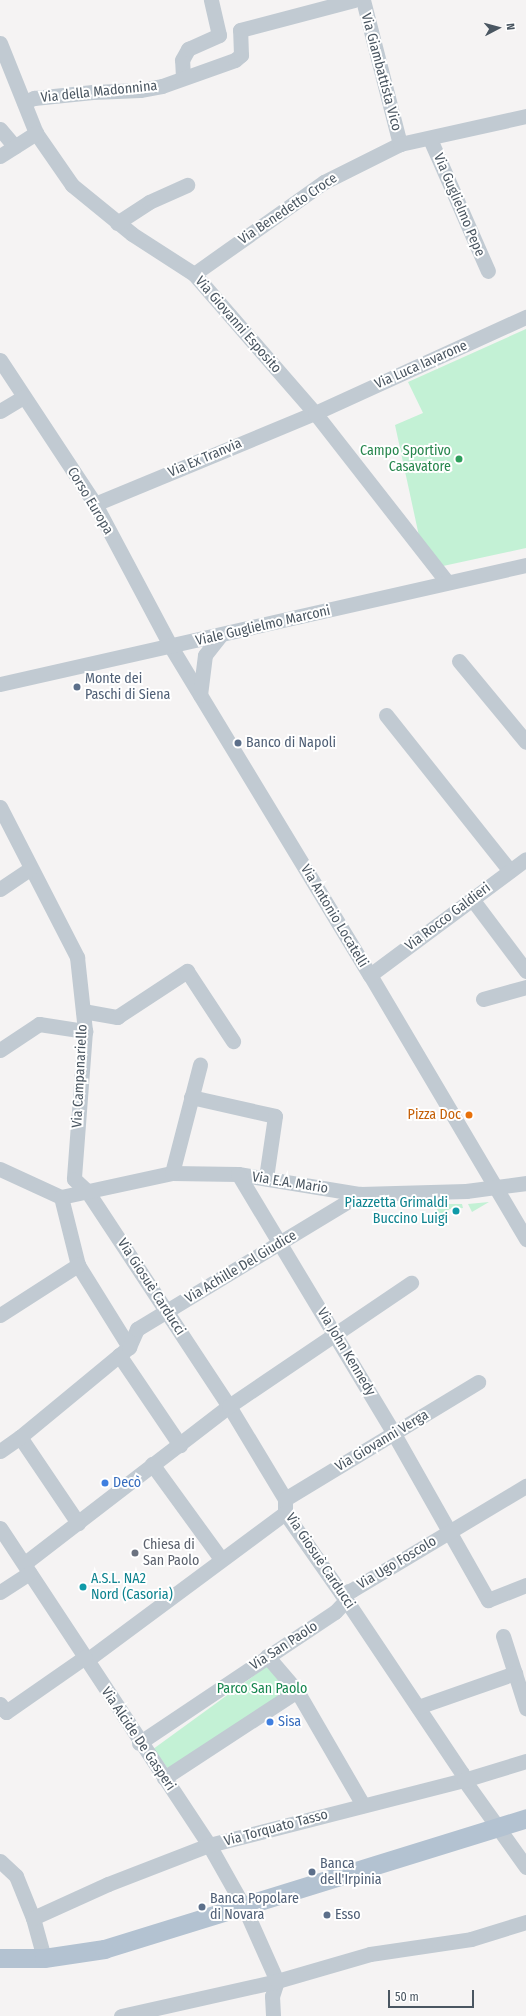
<!DOCTYPE html>
<html>
<head>
<meta charset="utf-8">
<style>
  body { margin:0 }
  #map { position:relative; width:526px; height:2016px; overflow:hidden; background:#f5f3f3; font-family:"Fira Sans Condensed",sans-serif }
  div>[style] { position:absolute }
  .green>* { inset:0; background:#c3f1d5; transform-origin:0 0 }
  .minor>* { height:15px; margin:-7.5px; padding:0 7.5px; transform-origin:7.5px; border-radius:7.5px; background:#c1cad2 }
  .major>* { height:19px; margin:-9.5px; padding:0 9.5px; transform-origin:9.5px; border-radius:9.5px; background:#b3c2d1 }
  .dots>* { width:11px; height:11px; translate:-50% -50%; box-sizing:border-box; border:2px solid #fff; border-radius:50% }
  span { translate:-50% -50%; white-space:nowrap; text-align:center; line-height:1.15; -webkit-text-stroke:4px #fff; paint-order:stroke }
  .street-label { font-size:14px; color:#4a5661 }
  .leisure-label { font-size:14px; color:#27864d }
  .right { translate:-100% -50%; text-align:right }
  .service-label { font-size:14px; color:#4e5e75 }
  .left { translate:0 -50%; text-align:left }
  .food-label { font-size:14px; color:#c56008 }
  .culture-label { font-size:14px; color:#0d838f }
  .shop-label { font-size:14px; color:#366cbe }
  .worship-label { font-size:14px; color:#5b616d }
  .park-label { font-size:14px; color:#17864f }
  .north { position:absolute; left:478px; top:8px; width:40px; height:40px; -webkit-text-stroke:3px #fff; paint-order:stroke; rotate:84deg; font-size:11px; font-weight:700; line-height:16px; text-align:center; color:#4a5661 }
  .north::after { content:''; display:block; margin:auto; width:14px; height:18px; background:#4a5661; clip-path:polygon(50% 0,100% 100%,50% 72%,0 100%) }
  .scale { position:absolute; left:388px; top:1990px; width:86px; height:18px; box-sizing:border-box; border:2px solid #4a5661; border-top:0; padding-left:5px; font-size:12px; line-height:14px; white-space:nowrap; color:#4a5661; -webkit-text-stroke:3px #fff; paint-order:stroke }
</style>
</head>
<body>
<div id="map">
  <div class="green">
    <i style="clip-path:polygon(526px 329px,526px 548px,443px 566px,419px 536px,395px 425px,423px 413px,408px 382px)"></i>
    <i style="clip-path:polygon(489px 1202px,472px 1212px,468px 1204px)"></i>
    <i style="clip-path:polygon(440px 1204px,462px 1204px,463px 1208px,450px 1209px,440px 1215px,437px 1210px)"></i>
    <i style="left:270px;top:1664px;width:32px;height:144px;rotate:54deg"></i>
  </div>
  <div class="minor">
    <i style="left:363px;top:0;width:149px;rotate:75.6deg"></i>
    <i style="left:0;top:43px;width:97px;rotate:68.2deg"></i>
    <i style="left:36px;top:133px;width:63px;rotate:55.3deg"></i>
    <i style="left:72px;top:185px;width:77px;rotate:39.2deg"></i>
    <i style="left:132px;top:234px;width:74px;rotate:32.8deg"></i>
    <i style="left:194px;top:274px;width:184px;rotate:49deg"></i>
    <i style="left:315px;top:413px;width:214px;rotate:52deg"></i>
    <i style="left:183px;top:77px;width:17px;rotate:-93deg"></i>
    <i style="left:182px;top:60px;width:13px;rotate:-61deg"></i>
    <i style="left:188px;top:49px;width:34px;rotate:-24deg"></i>
    <i style="left:219px;top:35px;width:36px;rotate:-103deg"></i>
    <i style="left:24px;top:102px;width:11px;rotate:-22deg"></i>
    <i style="left:34px;top:98px;width:59px;rotate:-5.8deg"></i>
    <i style="left:93px;top:92px;width:47px;rotate:-2.4deg"></i>
    <i style="left:140px;top:90px;width:22px;rotate:-10deg"></i>
    <i style="left:162px;top:86px;width:77px;rotate:-19.6deg"></i>
    <i style="left:235px;top:60px;width:8px;rotate:-40deg"></i>
    <i style="left:241px;top:55px;width:25px;rotate:-92deg"></i>
    <i style="left:240px;top:30px;width:118px;rotate:-14.7deg"></i>
    <i style="left:0;top:129px;width:23px;rotate:50deg"></i>
    <i style="left:430px;top:139px;width:144px;rotate:66.3deg"></i>
    <i style="left:0;top:156px;width:43px;rotate:-32.6deg"></i>
    <i style="left:117px;top:223px;width:38px;rotate:-33deg"></i>
    <i style="left:149px;top:202px;width:42px;rotate:-24.1deg"></i>
    <i style="left:194px;top:274px;width:159px;rotate:-35.3deg"></i>
    <i style="left:324px;top:182px;width:85px;rotate:-26.6deg"></i>
    <i style="left:400px;top:144px;width:129px;rotate:-12.5deg"></i>
    <i style="left:0;top:360px;width:173px;rotate:56.6deg"></i>
    <i style="left:95px;top:504px;width:162px;rotate:62deg"></i>
    <i style="left:171px;top:647px;width:384px;rotate:58.8deg"></i>
    <i style="left:370px;top:975px;width:307px;rotate:59.4deg"></i>
    <i style="left:0;top:411px;width:27px;rotate:-31deg"></i>
    <i style="left:95px;top:504px;width:238px;rotate:-22.5deg"></i>
    <i style="left:315px;top:413px;width:232px;rotate:-24.5deg"></i>
    <i style="left:459px;top:661px;width:105px;rotate:50.4deg"></i>
    <i style="left:0;top:684px;width:539px;rotate:-12.75deg"></i>
    <i style="left:200px;top:695px;width:40px;rotate:-82.9deg"></i>
    <i style="left:205px;top:655px;width:24px;rotate:-52deg"></i>
    <i style="left:386px;top:715px;width:199px;rotate:51.5deg"></i>
    <i style="left:0;top:807px;width:169px;rotate:62.8deg"></i>
    <i style="left:77px;top:957px;width:74px;rotate:83.8deg"></i>
    <i style="left:85px;top:1031px;width:148px;rotate:94.3deg"></i>
    <i style="left:74px;top:1179px;width:18px;rotate:43deg"></i>
    <i style="left:87px;top:1191px;width:258px;rotate:56.6deg"></i>
    <i style="left:229px;top:1406px;width:109px;rotate:58.9deg"></i>
    <i style="left:285px;top:1499px;width:14px;rotate:90deg"></i>
    <i style="left:285px;top:1513px;width:106px;rotate:55deg"></i>
    <i style="left:346px;top:1600px;width:208px;rotate:56.2deg"></i>
    <i style="left:462px;top:1773px;width:7px;rotate:74deg"></i>
    <i style="left:464px;top:1780px;width:107px;rotate:54.5deg"></i>
    <i style="left:0;top:889px;width:36px;rotate:-34deg"></i>
    <i style="left:472px;top:899px;width:90px;rotate:53.1deg"></i>
    <i style="left:370px;top:975px;width:194px;rotate:-36.6deg"></i>
    <i style="left:483px;top:999px;width:45px;rotate:-15.6deg"></i>
    <i style="left:83px;top:1011px;width:35px;rotate:10deg"></i>
    <i style="left:117px;top:1017px;width:84px;rotate:-33.3deg"></i>
    <i style="left:187px;top:971px;width:84px;rotate:56.7deg"></i>
    <i style="left:0;top:1050px;width:47px;rotate:-33.7deg"></i>
    <i style="left:39px;top:1024px;width:47px;rotate:8.7deg"></i>
    <i style="left:191px;top:1097px;width:86px;rotate:12.7deg"></i>
    <i style="left:275px;top:1116px;width:63px;rotate:98.3deg"></i>
    <i style="left:0;top:1169px;width:67px;rotate:24.7deg"></i>
    <i style="left:61px;top:1197px;width:114px;rotate:-12.2deg"></i>
    <i style="left:172px;top:1173px;width:66px;rotate:0.9deg"></i>
    <i style="left:238px;top:1174px;width:124px;rotate:9.3deg"></i>
    <i style="left:360px;top:1194px;width:106px;rotate:-1.6deg"></i>
    <i style="left:466px;top:1191px;width:61px;rotate:-7.6deg"></i>
    <i style="left:172px;top:1173px;width:112px;rotate:-75.5deg"></i>
    <i style="left:238px;top:1174px;width:303px;rotate:59deg"></i>
    <i style="left:394px;top:1434px;width:191px;rotate:60.5deg"></i>
    <i style="left:488px;top:1600px;width:41px;rotate:-21.5deg"></i>
    <i style="left:61px;top:1197px;width:70px;rotate:76deg"></i>
    <i style="left:78px;top:1265px;width:97px;rotate:58.1deg"></i>
    <i style="left:0;top:1315px;width:93px;rotate:-32.7deg"></i>
    <i style="left:119px;top:1355px;width:109px;rotate:55.9deg"></i>
    <i style="left:20px;top:1437px;width:104px;rotate:56deg"></i>
    <i style="left:0;top:1451px;width:24px;rotate:-35deg"></i>
    <i style="left:20px;top:1437px;width:141px;rotate:-39.5deg"></i>
    <i style="left:129px;top:1347px;width:20px;rotate:-66deg"></i>
    <i style="left:137px;top:1329px;width:261px;rotate:-31.2deg"></i>
    <i style="left:152px;top:1464px;width:117px;rotate:54deg"></i>
    <i style="left:285px;top:1499px;width:226px;rotate:-31.2deg"></i>
    <i style="left:0;top:1528px;width:380px;rotate:56.6deg"></i>
    <i style="left:209px;top:1845px;width:71px;rotate:60.6deg"></i>
    <i style="left:244px;top:1907px;width:81px;rotate:66deg"></i>
    <i style="left:277px;top:1981px;width:16px;rotate:108deg"></i>
    <i style="left:272px;top:1996px;width:20px;rotate:87deg"></i>
    <i style="left:25px;top:1563px;width:257px;rotate:-37.6deg"></i>
    <i style="left:229px;top:1406px;width:220px;rotate:-34.1deg"></i>
    <i style="left:0;top:1592px;width:35px;rotate:-33deg"></i>
    <i style="left:341px;top:1593px;width:11px;rotate:-15deg"></i>
    <i style="left:352px;top:1590px;width:203px;rotate:-30.9deg"></i>
    <i style="left:503px;top:1636px;width:76px;rotate:72.3deg"></i>
    <i style="left:267px;top:1656px;width:46px;rotate:49.4deg"></i>
    <i style="left:297px;top:1691px;width:132px;rotate:59.9deg"></i>
    <i style="left:87px;top:1660px;width:247px;rotate:-36.6deg"></i>
    <i style="left:0;top:1704px;width:10px;rotate:53deg"></i>
    <i style="left:6px;top:1712px;width:96px;rotate:-34.8deg"></i>
    <i style="left:418px;top:1707px;width:103px;rotate:-19.3deg"></i>
    <i style="left:139px;top:1743px;width:236px;rotate:-33.8deg"></i>
    <i style="left:335px;top:1612px;width:16px;rotate:-47deg"></i>
    <i style="left:164px;top:1778px;width:159px;rotate:-33.2deg"></i>
    <i style="left:0;top:1861px;width:22px;rotate:43deg"></i>
    <i style="left:16px;top:1876px;width:45px;rotate:68deg"></i>
    <i style="left:33px;top:1918px;width:41px;rotate:74.6deg"></i>
    <i style="left:33px;top:1918px;width:82px;rotate:-24.4deg"></i>
    <i style="left:108px;top:1884px;width:108px;rotate:-21.1deg"></i>
    <i style="left:209px;top:1845px;width:263px;rotate:-14.3deg"></i>
    <i style="left:464px;top:1780px;width:65px;rotate:-17deg"></i>
    <i style="left:121px;top:2016px;width:160px;rotate:-12.6deg"></i>
    <i style="left:277px;top:1981px;width:97px;rotate:-16.2deg"></i>
    <i style="left:370px;top:1954px;width:102px;rotate:-8.4deg"></i>
    <i style="left:471px;top:1939px;width:58px;rotate:-17.2deg"></i>
  </div>
  <div class="major">
    <i style="left:0;top:1958px;width:44px"></i>
    <i style="left:44px;top:1958px;width:61px;rotate:-8.5deg"></i>
    <i style="left:104px;top:1949px;width:442px;rotate:-17.2deg"></i>
  </div>
  <div class="dots">
    <i style="left:459px;top:459px;background:#2e9e5b"></i>
    <i style="left:77px;top:687px;background:#5c6f8a"></i>
    <i style="left:238px;top:743px;background:#5c6f8a"></i>
    <i style="left:469px;top:1115px;background:#e8710a"></i>
    <i style="left:456px;top:1211px;background:#0f9aa8"></i>
    <i style="left:105px;top:1483px;background:#3f7fe0"></i>
    <i style="left:135px;top:1553px;background:#6b7280"></i>
    <i style="left:83px;top:1587px;background:#0f9aa8"></i>
    <i style="left:270px;top:1722px;background:#3f7fe0"></i>
    <i style="left:312px;top:1872px;background:#5c6f8a"></i>
    <i style="left:202px;top:1907px;background:#5c6f8a"></i>
    <i style="left:327px;top:1915px;background:#5c6f8a"></i>
  </div>
  <div class="street-label">
    <span style="left:381px;top:72px;rotate:75deg">Via Giambattista Vico</span>
    <span style="left:99px;top:92px;rotate:-6deg">Via della Madonnina</span>
    <span style="left:459px;top:205px;rotate:67deg">Via Guglielmo Pepe</span>
    <span style="left:288px;top:209px;rotate:-34deg">Via Benedetto Croce</span>
    <span style="left:238px;top:325px;rotate:49deg">Via Giovanni Esposito</span>
    <span style="left:421px;top:365px;rotate:-24deg">Via Luca Iavarone</span>
    <span style="left:205px;top:458px;rotate:-23deg">Via Ex Tranvia</span>
    <span style="left:90px;top:501px;rotate:59deg">Corso Europa</span>
    <span style="left:263px;top:626px;rotate:-13deg">Viale Guglielmo Marconi</span>
    <span style="left:334px;top:916px;rotate:59deg">Via Antonio Locatelli</span>
    <span style="left:448px;top:917px;rotate:-37deg">Via Rocco Galdieri</span>
    <span style="left:80px;top:1076px;rotate:-87deg">Via Campanariello</span>
    <span style="left:290px;top:1183px;rotate:9deg">Via E.A. Mario</span>
    <span style="left:241px;top:1267px;rotate:-31deg">Via Achille Del Giudice</span>
    <span style="left:151px;top:1287px;rotate:57deg">Via Giosuè Carducci</span>
    <span style="left:346px;top:1352px;rotate:59deg">Via John Kennedy</span>
    <span style="left:382px;top:1441px;rotate:-31deg">Via Giovanni Verga</span>
    <span style="left:320px;top:1561px;rotate:56deg">Via Giosuè Carducci</span>
    <span style="left:397px;top:1563px;rotate:-31deg">Via Ugo Foscolo</span>
    <span style="left:284px;top:1646px;rotate:-33deg">Via San Paolo</span>
    <span style="left:138px;top:1739px;rotate:56deg">Via Alcide De Gasperi</span>
    <span style="left:276px;top:1828px;rotate:-15deg">Via Torquato Tasso</span>
  </div>
  <div class="leisure-label">
    <span class="right" style="left:451px;top:459px">Campo Sportivo<br>Casavatore</span>
  </div>
  <div class="service-label">
    <span class="left" style="left:85px;top:687px">Monte dei<br>Paschi di Siena</span>
    <span class="left" style="left:246px;top:743px">Banco di Napoli</span>
    <span class="left" style="left:320px;top:1872px">Banca<br>dell'Irpinia</span>
    <span class="left" style="left:210px;top:1907px">Banca Popolare<br>di Novara</span>
    <span class="left" style="left:335px;top:1915px">Esso</span>
  </div>
  <div class="food-label">
    <span class="right" style="left:461px;top:1115px">Pizza Doc</span>
  </div>
  <div class="culture-label">
    <span class="right" style="left:448px;top:1211px">Piazzetta Grimaldi<br>Buccino Luigi</span>
    <span class="left" style="left:91px;top:1587px">A.S.L. NA2<br>Nord (Casoria)</span>
  </div>
  <div class="shop-label">
    <span class="left" style="left:113px;top:1483px">Decò</span>
    <span class="left" style="left:278px;top:1722px">Sisa</span>
  </div>
  <div class="worship-label">
    <span class="left" style="left:143px;top:1553px">Chiesa di<br>San Paolo</span>
  </div>
  <div class="park-label">
    <span style="left:262px;top:1689px">Parco San Paolo</span>
  </div>
  <div class="north">N</div>
  <div class="scale">50 m</div>
</div>
</body>
</html>
